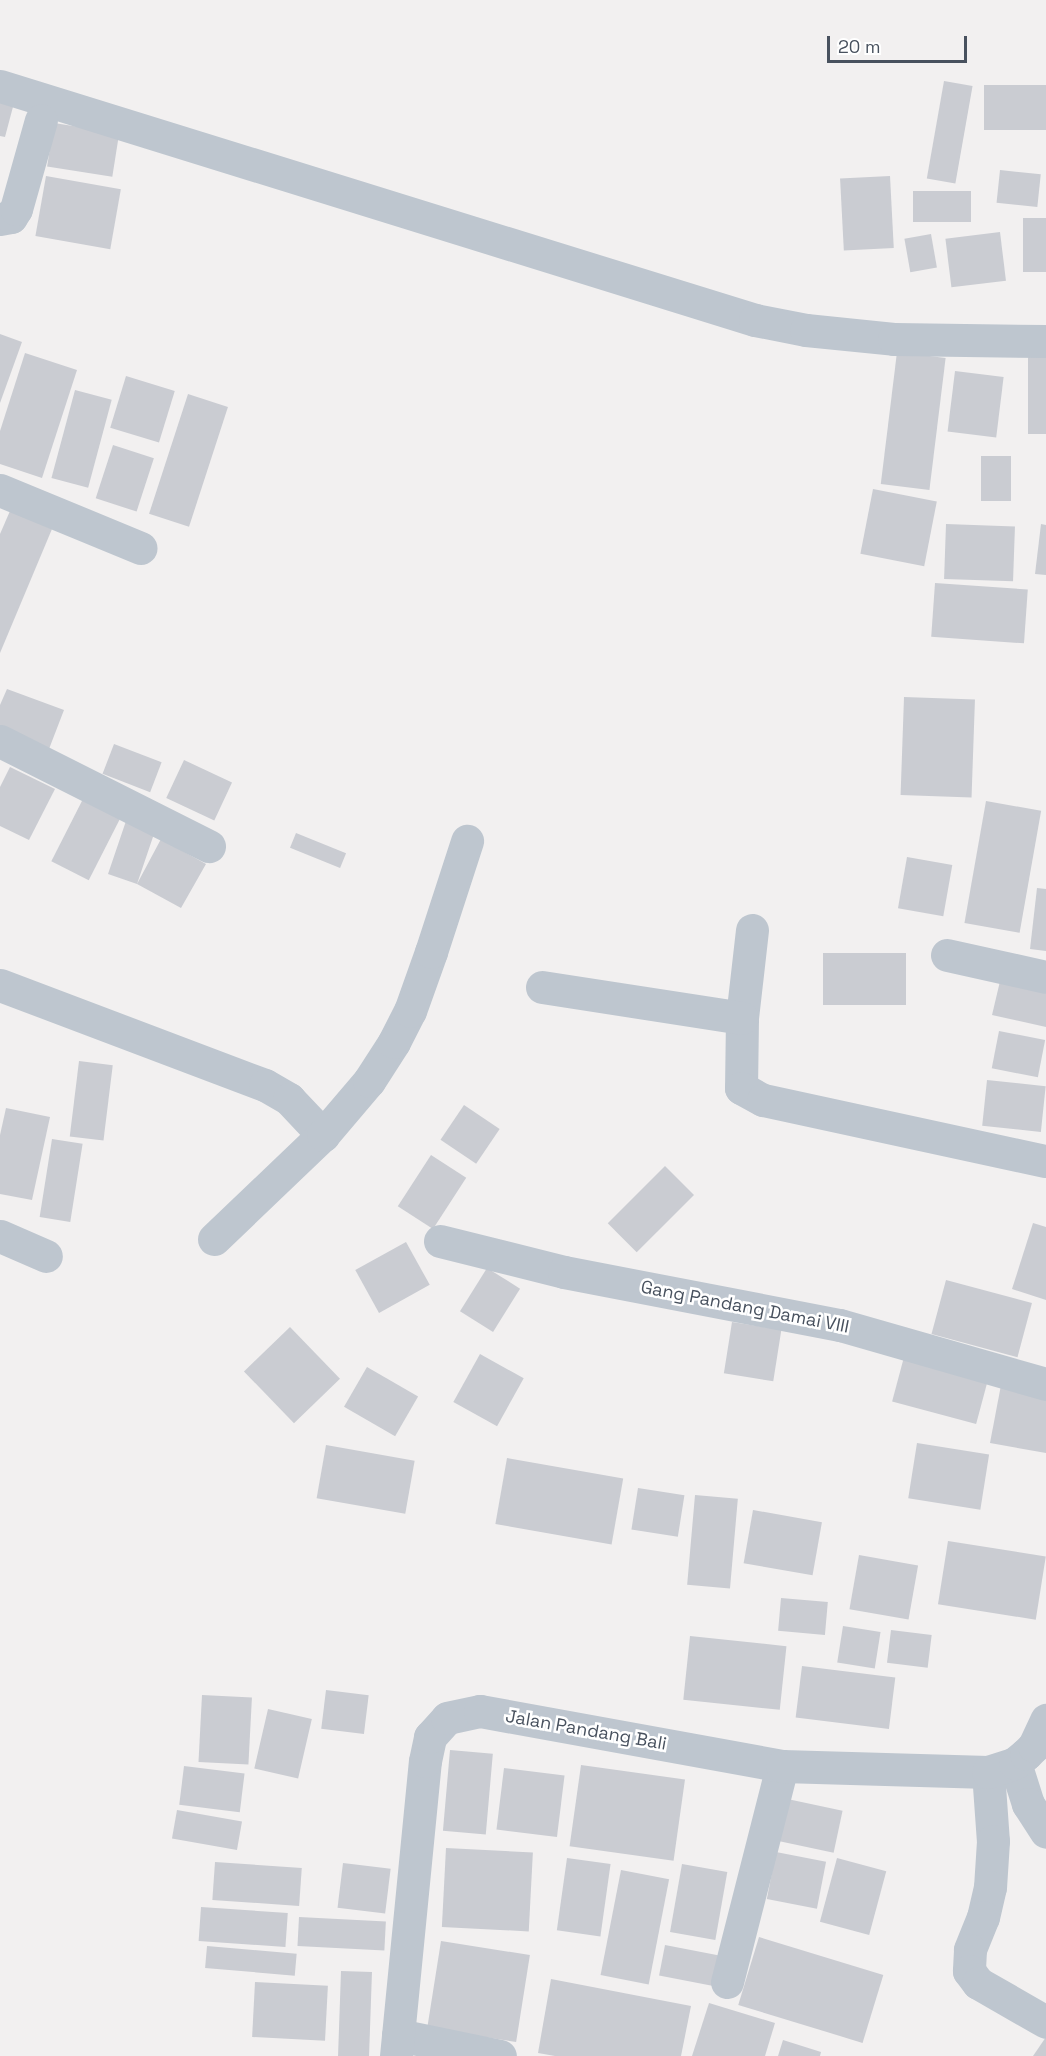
<!DOCTYPE html>
<html>
<head>
<meta charset="utf-8">
<style>
  body { margin:0 }
  #map { position:relative; width:1046px; height:2056px; overflow:hidden; background:#f2f0f0; font-family:"Space Grotesk",sans-serif }
  div>[style] { position:absolute }
  .building>* { inset:0; background:#caccd2; transform-origin:0 0 }
  .minor>* { height:33px; margin:-16.5px; padding:0 16.5px; transform-origin:16.5px; border-radius:16.5px; background:#bec6cf }
  .tertiary>* { height:33px; margin:-16.5px; padding:0 16.5px; transform-origin:16.5px; border-radius:16.5px; background:#bec6cf }
  span { translate:-50% -50%; white-space:nowrap; text-align:center; line-height:1.15; -webkit-text-stroke:5px #fff; paint-order:stroke }
  .street-label { font-size:18px; color:#48515e }
  .scale { position:absolute; left:827px; top:36px; width:140px; height:27px; box-sizing:border-box; border:3px solid #48515e; border-top:0; padding-left:8px; font-size:18px; line-height:21px; white-space:nowrap; color:#48515e; -webkit-text-stroke:4px #fff; paint-order:stroke }
</style>
</head>
<body>
<div id="map">
  <div class="building">
    <i style="left:944px;top:81px;width:29px;height:99px;rotate:10deg"></i>
    <i style="left:1046px;top:85px;width:45px;height:62px;rotate:90deg"></i>
    <i style="clip-path:polygon(0 99px,14px 103px,5px 137px,0 136px)"></i>
    <i style="left:54px;top:123px;width:66px;height:44px;rotate:9deg"></i>
    <i style="left:1000px;top:170px;width:41px;height:33px;rotate:6deg"></i>
    <i style="left:46px;top:176px;width:76px;height:61px;rotate:10deg"></i>
    <i style="left:890px;top:176px;width:72px;height:50px;rotate:87deg"></i>
    <i style="left:913px;top:191px;width:58px;height:31px"></i>
    <i style="left:1023px;top:218px;width:23px;height:54px"></i>
    <i style="left:1000px;top:232px;width:49px;height:55px;rotate:83deg"></i>
    <i style="left:931px;top:234px;width:34px;height:27px;rotate:80deg"></i>
    <i style="clip-path:polygon(0 334px,22px 342px,0 403px)"></i>
    <i style="left:897px;top:352px;width:49px;height:133px;rotate:7deg"></i>
    <i style="clip-path:polygon(25px 353px,77px 370px,42px 478px,0 464px,0 431px)"></i>
    <i style="left:1028px;top:356px;width:18px;height:78px"></i>
    <i style="left:955px;top:371px;width:49px;height:61px;rotate:7deg"></i>
    <i style="left:126px;top:376px;width:51px;height:54px;rotate:17deg"></i>
    <i style="left:75px;top:390px;width:38px;height:91px;rotate:15deg"></i>
    <i style="left:188px;top:394px;width:42px;height:126px;rotate:18deg"></i>
    <i style="left:113px;top:445px;width:43px;height:56px;rotate:18deg"></i>
    <i style="left:1011px;top:456px;width:45px;height:30px;rotate:90deg"></i>
    <i style="left:873px;top:489px;width:65px;height:66px;rotate:11deg"></i>
    <i style="clip-path:polygon(10px 511px,52px 529px,0 653px,0 534px)"></i>
    <i style="left:946px;top:524px;width:69px;height:55px;rotate:2deg"></i>
    <i style="clip-path:polygon(1041px 524px,1046px 525px,1046px 575px,1035px 574px)"></i>
    <i style="left:935px;top:583px;width:93px;height:54px;rotate:4deg"></i>
    <i style="clip-path:polygon(7px 689px,64px 710px,49px 749px,0 731px,0 705px)"></i>
    <i style="left:904px;top:697px;width:71px;height:98px;rotate:2deg"></i>
    <i style="left:114px;top:744px;width:51px;height:32px;rotate:21deg"></i>
    <i style="left:184px;top:760px;width:53px;height:42px;rotate:25deg"></i>
    <i style="clip-path:polygon(10px 767px,55px 789px,29px 840px,0 826px,0 787px)"></i>
    <i style="left:84px;top:797px;width:42px;height:72px;rotate:27deg"></i>
    <i style="left:986px;top:801px;width:56px;height:124px;rotate:10deg"></i>
    <i style="clip-path:polygon(126px 821px,155px 831px,137px 884px,161px 839px,206px 864px,181px 908px,137px 884px,108px 874px)"></i>
    <i style="left:296px;top:833px;width:54px;height:16px;rotate:22deg"></i>
    <i style="left:907px;top:857px;width:46px;height:52px;rotate:10deg"></i>
    <i style="clip-path:polygon(1037px 888px,1046px 889px,1046px 951px,1030px 949px)"></i>
    <i style="left:823px;top:953px;width:83px;height:52px"></i>
    <i style="clip-path:polygon(1001px 977px,1046px 987px,1046px 1027px,992px 1015px)"></i>
    <i style="left:999px;top:1031px;width:47px;height:38px;rotate:11deg"></i>
    <i style="left:79px;top:1061px;width:34px;height:76px;rotate:7deg"></i>
    <i style="left:987px;top:1080px;width:59px;height:46px;rotate:6deg"></i>
    <i style="left:464px;top:1105px;width:43px;height:42px;rotate:34deg"></i>
    <i style="clip-path:polygon(6px 1108px,50px 1117px,32px 1200px,0 1194px,0 1135px)"></i>
    <i style="left:52px;top:1139px;width:31px;height:79px;rotate:9deg"></i>
    <i style="left:431px;top:1155px;width:42px;height:61px;rotate:33deg"></i>
    <i style="left:665px;top:1166px;width:41px;height:81px;rotate:45deg"></i>
    <i style="clip-path:polygon(1033px 1223px,1046px 1227px,1046px 1300px,1012px 1289px)"></i>
    <i style="left:406px;top:1242px;width:49px;height:58px;rotate:61deg"></i>
    <i style="left:487px;top:1268px;width:39px;height:51px;rotate:32deg"></i>
    <i style="left:946px;top:1280px;width:89px;height:56px;rotate:15deg"></i>
    <i style="left:732px;top:1322px;width:50px;height:52px;rotate:9deg"></i>
    <i style="left:290px;top:1327px;width:72px;height:64px;rotate:46deg"></i>
    <i style="left:480px;top:1354px;width:50px;height:55px;rotate:29deg"></i>
    <i style="left:904px;top:1357px;width:87px;height:46px;rotate:15deg"></i>
    <i style="left:367px;top:1367px;width:59px;height:46px;rotate:30deg"></i>
    <i style="clip-path:polygon(1001px 1385px,1046px 1394px,1046px 1453px,990px 1443px)"></i>
    <i style="left:917px;top:1443px;width:73px;height:56px;rotate:9deg"></i>
    <i style="left:326px;top:1445px;width:90px;height:54px;rotate:10deg"></i>
    <i style="left:507px;top:1458px;width:118px;height:67px;rotate:10deg"></i>
    <i style="left:638px;top:1488px;width:47px;height:42px;rotate:9deg"></i>
    <i style="left:695px;top:1495px;width:43px;height:90px;rotate:5deg"></i>
    <i style="left:753px;top:1510px;width:70px;height:54px;rotate:10deg"></i>
    <i style="left:948px;top:1541px;width:99px;height:64px;rotate:9deg"></i>
    <i style="left:859px;top:1555px;width:60px;height:55px;rotate:10deg"></i>
    <i style="left:781px;top:1598px;width:47px;height:33px;rotate:5deg"></i>
    <i style="left:843px;top:1626px;width:38px;height:37px;rotate:9deg"></i>
    <i style="left:891px;top:1630px;width:41px;height:33px;rotate:7deg"></i>
    <i style="left:690px;top:1636px;width:97px;height:64px;rotate:6deg"></i>
    <i style="left:802px;top:1666px;width:94px;height:52px;rotate:7deg"></i>
    <i style="left:326px;top:1690px;width:43px;height:39px;rotate:7deg"></i>
    <i style="left:202px;top:1695px;width:50px;height:67px;rotate:3deg"></i>
    <i style="left:268px;top:1709px;width:45px;height:61px;rotate:13deg"></i>
    <i style="left:450px;top:1750px;width:43px;height:81px;rotate:5deg"></i>
    <i style="left:581px;top:1765px;width:105px;height:82px;rotate:8deg"></i>
    <i style="left:184px;top:1766px;width:61px;height:39px;rotate:7deg"></i>
    <i style="left:504px;top:1768px;width:61px;height:62px;rotate:7deg"></i>
    <i style="left:778px;top:1797px;width:66px;height:43px;rotate:12deg"></i>
    <i style="left:177px;top:1810px;width:66px;height:29px;rotate:10deg"></i>
    <i style="left:446px;top:1848px;width:87px;height:79px;rotate:3deg"></i>
    <i style="left:776px;top:1852px;width:51px;height:48px;rotate:11deg"></i>
    <i style="left:567px;top:1858px;width:44px;height:73px;rotate:8deg"></i>
    <i style="left:837px;top:1858px;width:51px;height:66px;rotate:15deg"></i>
    <i style="left:215px;top:1862px;width:87px;height:38px;rotate:4deg"></i>
    <i style="left:343px;top:1863px;width:48px;height:45px;rotate:7deg"></i>
    <i style="left:682px;top:1864px;width:46px;height:69px;rotate:10deg"></i>
    <i style="left:621px;top:1870px;width:49px;height:107px;rotate:11deg"></i>
    <i style="left:201px;top:1907px;width:87px;height:34px;rotate:4deg"></i>
    <i style="left:299px;top:1917px;width:87px;height:29px;rotate:3deg"></i>
    <i style="left:759px;top:1937px;width:130px;height:71px;rotate:17deg"></i>
    <i style="left:441px;top:1941px;width:90px;height:88px;rotate:9deg"></i>
    <i style="left:665px;top:1945px;width:54px;height:31px;rotate:11deg"></i>
    <i style="left:207px;top:1946px;width:90px;height:22px;rotate:5deg"></i>
    <i style="left:341px;top:1971px;width:31px;height:85px;rotate:2deg"></i>
    <i style="clip-path:polygon(551px 1979px,691px 2006px,681px 2056px,555px 2056px,538px 2053px)"></i>
    <i style="left:255px;top:1982px;width:73px;height:55px;rotate:3deg"></i>
    <i style="clip-path:polygon(709px 2003px,775px 2023px,765px 2056px,692px 2056px)"></i>
    <i style="clip-path:polygon(1046px 2037px,1046px 2056px,1033px 2056px)"></i>
    <i style="clip-path:polygon(783px 2040px,821px 2052px,820px 2056px,778px 2056px)"></i>
  </div>
  <div class="minor">
    <i style="left:0;top:86px;width:790px;rotate:17.22deg"></i>
    <i style="left:755px;top:320px;width:52px;rotate:11.1deg"></i>
    <i style="left:806px;top:330px;width:88px;rotate:5.8deg"></i>
    <i style="left:894px;top:339px;width:152px;rotate:0.8deg"></i>
    <i style="left:0;top:219px;width:11px;rotate:-10deg"></i>
    <i style="left:11px;top:217px;width:9px;rotate:-58deg"></i>
    <i style="left:16px;top:209px;width:92px;rotate:-74.3deg"></i>
    <i style="left:0;top:490px;width:152px;rotate:22.4deg"></i>
    <i style="left:0;top:741px;width:234px;rotate:26.7deg"></i>
    <i style="left:752px;top:930px;width:89px;rotate:96.5deg"></i>
    <i style="left:742px;top:1018px;width:70px;rotate:90.8deg"></i>
    <i style="left:741px;top:1088px;width:25px;rotate:29deg"></i>
    <i style="left:763px;top:1100px;width:289px;rotate:12.2deg"></i>
    <i style="left:947px;top:955px;width:101px;rotate:12.5deg"></i>
    <i style="left:0;top:985px;width:283px;rotate:20.7deg"></i>
    <i style="left:265px;top:1085px;width:28px;rotate:30deg"></i>
    <i style="left:289px;top:1099px;width:50px;rotate:46.6deg"></i>
    <i style="left:542px;top:987px;width:202px;rotate:8.8deg"></i>
    <i style="left:0;top:1236px;width:50px;rotate:23.5deg"></i>
    <i style="left:214px;top:1239px;width:151px;rotate:-43.7deg"></i>
    <i style="left:323px;top:1135px;width:71px;rotate:-49.6deg"></i>
    <i style="left:369px;top:1081px;width:46px;rotate:-57.3deg"></i>
    <i style="left:394px;top:1042px;width:35px;rotate:-63deg"></i>
    <i style="left:410px;top:1011px;width:63px;rotate:-70.4deg"></i>
    <i style="left:431px;top:952px;width:117px;rotate:-72deg"></i>
    <i style="left:440px;top:1241px;width:128px;rotate:14deg"></i>
    <i style="left:564px;top:1272px;width:281px;rotate:10.9deg"></i>
    <i style="left:840px;top:1325px;width:214px;rotate:16deg"></i>
    <i style="left:1015px;top:1763px;width:43px;rotate:72.4deg"></i>
    <i style="left:1028px;top:1804px;width:33px;rotate:57deg"></i>
    <i style="left:988px;top:1772px;width:69px;rotate:85.9deg"></i>
    <i style="left:993px;top:1841px;width:46px;rotate:93.7deg"></i>
    <i style="left:990px;top:1887px;width:31px;rotate:103deg"></i>
    <i style="left:983px;top:1917px;width:35px;rotate:112deg"></i>
    <i style="left:970px;top:1950px;width:21px;rotate:93deg"></i>
    <i style="left:969px;top:1971px;width:15px;rotate:53deg"></i>
    <i style="left:978px;top:1983px;width:78px;rotate:29.8deg"></i>
    <i style="left:727px;top:1982px;width:223px;rotate:-75.7deg"></i>
    <i style="left:398px;top:2035px;width:104px;rotate:11.6deg"></i>
  </div>
  <div class="tertiary">
    <i style="left:396px;top:2056px;width:296px;rotate:-84.4deg"></i>
    <i style="left:425px;top:1761px;width:25px;rotate:-78deg"></i>
    <i style="left:430px;top:1737px;width:25px;rotate:-48deg"></i>
    <i style="left:447px;top:1718px;width:34px;rotate:-12deg"></i>
    <i style="left:480px;top:1711px;width:307px;rotate:10.3deg"></i>
    <i style="left:782px;top:1766px;width:206px;rotate:1.7deg"></i>
    <i style="left:988px;top:1772px;width:28px;rotate:-18deg"></i>
    <i style="left:1015px;top:1763px;width:14px;rotate:-39deg"></i>
    <i style="left:1026px;top:1754px;width:11px;rotate:-45deg"></i>
    <i style="left:1034px;top:1746px;width:29px;rotate:-65deg"></i>
  </div>
  <div class="street-label">
    <span style="left:745px;top:1307px;rotate:11deg">Gang Pandang Damai VIII</span>
    <span style="left:586px;top:1730px;rotate:10deg">Jalan Pandang Bali</span>
  </div>
  <div class="scale">20 m</div>
</div>
</body>
</html>
